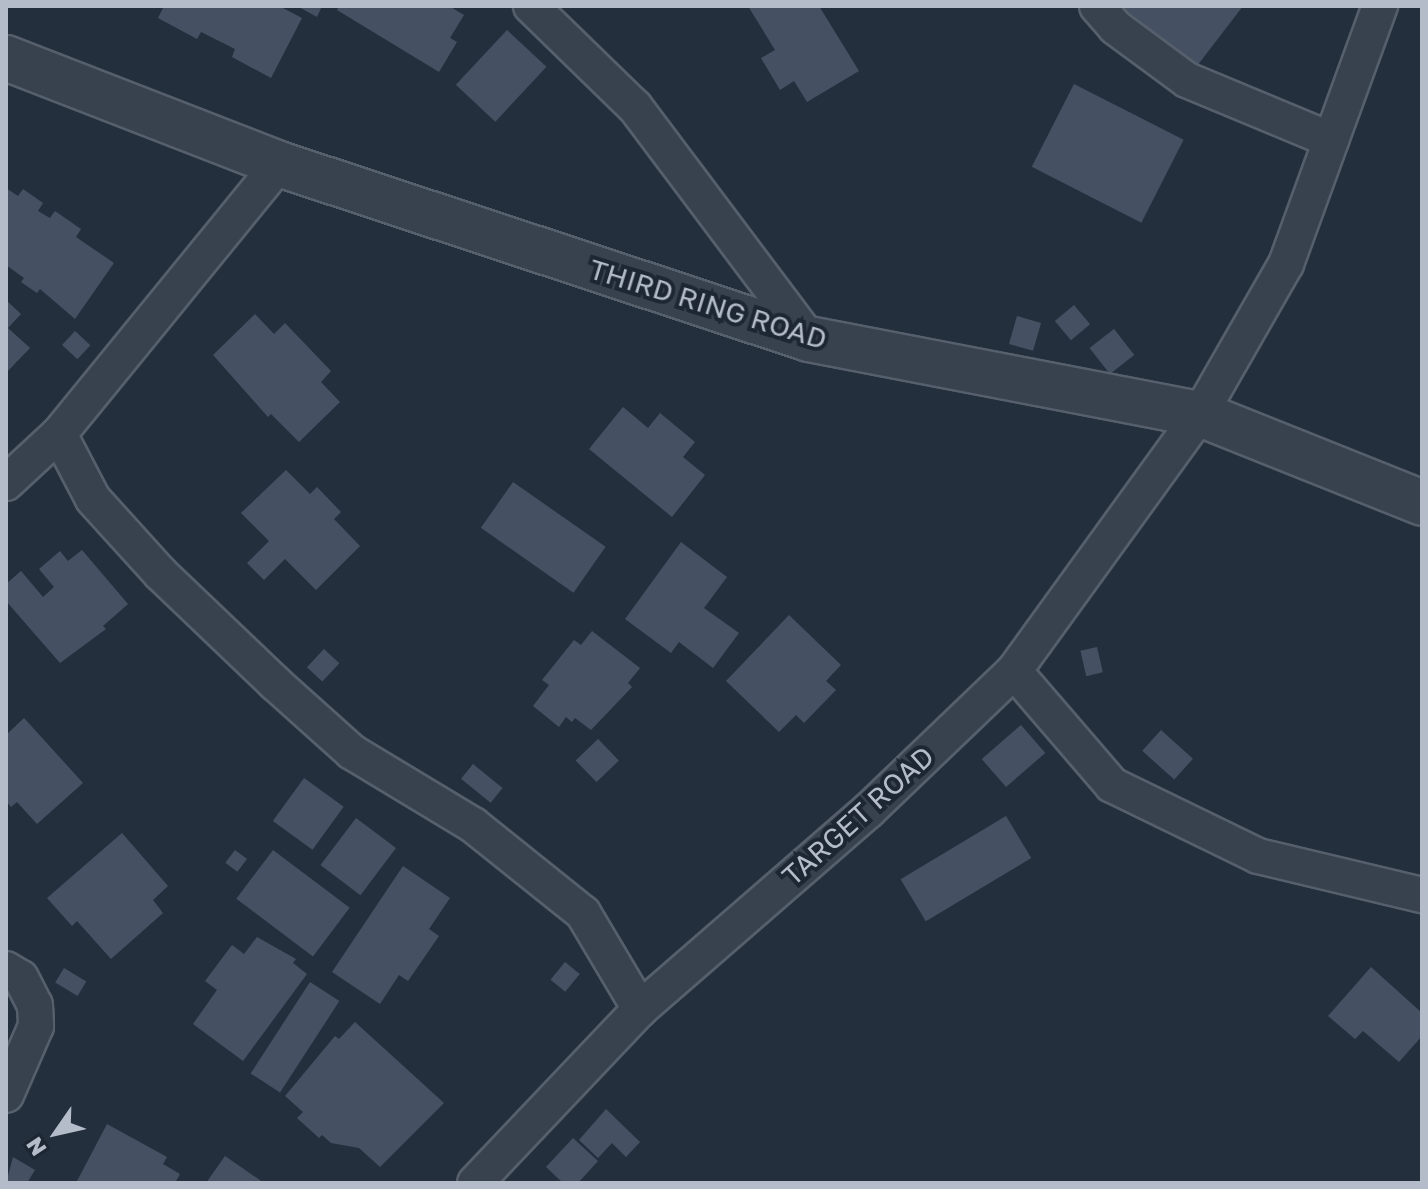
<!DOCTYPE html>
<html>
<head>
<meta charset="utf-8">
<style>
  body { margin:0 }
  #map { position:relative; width:1428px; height:1189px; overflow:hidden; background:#242f3e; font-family:"Golos Text",sans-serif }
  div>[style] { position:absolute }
  .building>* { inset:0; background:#455162; transform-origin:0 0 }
  .roads { filter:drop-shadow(2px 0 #565f6c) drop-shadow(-2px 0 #565f6c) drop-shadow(0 2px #565f6c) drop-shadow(0 -2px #565f6c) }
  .minor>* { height:34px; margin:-17px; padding:0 17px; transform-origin:17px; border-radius:17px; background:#38414e }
  .tertiary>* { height:44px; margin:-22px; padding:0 22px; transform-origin:22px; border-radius:22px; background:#38414e }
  span { translate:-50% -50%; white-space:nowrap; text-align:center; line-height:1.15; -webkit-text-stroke:8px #1d2633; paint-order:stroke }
  .street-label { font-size:28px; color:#b4bcc9 }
  .frame { position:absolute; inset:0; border:8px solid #b4bcc9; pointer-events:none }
  .north { position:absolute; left:16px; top:1093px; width:80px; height:80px; -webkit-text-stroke:6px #1d2633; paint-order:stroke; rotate:236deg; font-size:22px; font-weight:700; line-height:32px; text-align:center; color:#b4bcc9 }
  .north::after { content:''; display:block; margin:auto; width:28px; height:36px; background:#b4bcc9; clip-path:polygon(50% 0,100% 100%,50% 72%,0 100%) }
</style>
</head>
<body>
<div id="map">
  <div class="building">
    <i style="clip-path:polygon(164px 6px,279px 6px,302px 18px,271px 78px,232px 57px,235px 49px,201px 32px,197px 39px,158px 18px)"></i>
    <i style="clip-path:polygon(297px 6px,322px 6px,317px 17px)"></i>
    <i style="clip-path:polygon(339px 6px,449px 6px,464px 15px,450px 38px,457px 42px,439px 72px,337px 10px)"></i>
    <i style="clip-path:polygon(748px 6px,819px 6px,859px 71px,807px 102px,794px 81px,780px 90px,761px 58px,775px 50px)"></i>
    <i style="clip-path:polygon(1120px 6px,1243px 6px,1197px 66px)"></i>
    <i style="left:507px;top:30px;width:54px;height:75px;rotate:43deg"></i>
    <i style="left:1074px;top:84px;width:123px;height:93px;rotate:27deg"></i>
    <i style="clip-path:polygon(6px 188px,18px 196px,23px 189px,43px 203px,38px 211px,50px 218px,55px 211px,81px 229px,76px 237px,114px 263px,75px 319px,40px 289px,37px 293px,21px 282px,24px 278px,6px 265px)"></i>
    <i style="clip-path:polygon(6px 300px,21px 314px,8px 328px,30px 348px,6px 373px)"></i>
    <i style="left:1074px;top:305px;width:25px;height:25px;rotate:50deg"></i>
    <i style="clip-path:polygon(255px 314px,274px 334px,285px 323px,331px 371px,321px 382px,340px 402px,299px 442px,271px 414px,268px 417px,213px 355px)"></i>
    <i style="left:1017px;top:316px;width:25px;height:29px;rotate:16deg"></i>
    <i style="left:1114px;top:329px;width:33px;height:31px;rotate:52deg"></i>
    <i style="left:75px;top:331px;width:21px;height:19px;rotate:43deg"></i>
    <i style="clip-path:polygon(623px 407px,648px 428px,660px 413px,695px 442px,683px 457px,705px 475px,672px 517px,589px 449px)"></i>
    <i style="clip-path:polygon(286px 470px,310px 494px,317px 487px,341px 512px,334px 519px,360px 546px,316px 590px,285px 559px,264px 580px,247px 563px,269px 541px,241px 513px)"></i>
    <i style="left:513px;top:482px;width:113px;height:56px;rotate:35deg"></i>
    <i style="clip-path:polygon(681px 542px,727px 577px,704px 608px,739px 633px,713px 668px,679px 642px,671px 653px,625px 619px)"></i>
    <i style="clip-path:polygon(82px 550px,128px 604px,103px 626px,106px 629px,60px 663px,6px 601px,6px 584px,21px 571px,43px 597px,54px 587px,39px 569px,60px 551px,68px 561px)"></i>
    <i style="clip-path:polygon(789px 615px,841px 665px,826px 681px,836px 690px,804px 723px,796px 715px,779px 732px,726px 681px)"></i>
    <i style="clip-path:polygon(592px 631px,640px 668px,628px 683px,632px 687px,591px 730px,575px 718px,572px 722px,566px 717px,559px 727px,533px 706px,549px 685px,542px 680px,574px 640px,581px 645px)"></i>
    <i style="left:1097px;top:647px;width:26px;height:17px;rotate:77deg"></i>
    <i style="left:324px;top:649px;width:21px;height:25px;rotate:43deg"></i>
    <i style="clip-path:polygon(24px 718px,83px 783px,37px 824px,17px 802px,11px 807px,6px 801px,6px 735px)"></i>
    <i style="left:1021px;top:725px;width:37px;height:52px;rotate:49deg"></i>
    <i style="left:1161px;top:730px;width:43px;height:28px;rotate:42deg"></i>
    <i style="left:598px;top:739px;width:30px;height:31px;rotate:46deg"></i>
    <i style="left:473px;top:764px;width:38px;height:19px;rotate:39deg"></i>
    <i style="left:304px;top:778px;width:49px;height:53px;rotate:36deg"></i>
    <i style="left:1006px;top:816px;width:49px;height:123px;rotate:59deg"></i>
    <i style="left:356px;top:818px;width:50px;height:59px;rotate:37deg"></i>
    <i style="clip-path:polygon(122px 833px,168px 886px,153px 900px,163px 913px,111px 959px,77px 921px,72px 926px,47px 898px)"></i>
    <i style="left:235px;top:850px;width:15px;height:16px;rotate:37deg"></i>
    <i style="left:273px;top:850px;width:96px;height:61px;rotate:37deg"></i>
    <i style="clip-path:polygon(403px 866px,450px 898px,429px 929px,439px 936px,408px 981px,399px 975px,380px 1004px,332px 972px)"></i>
    <i style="clip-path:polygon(257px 937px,296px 959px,293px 963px,307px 974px,243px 1061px,193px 1024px,217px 990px,205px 981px,232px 945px,244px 954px)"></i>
    <i style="left:565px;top:962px;width:19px;height:23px;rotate:39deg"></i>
    <i style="clip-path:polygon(1371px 967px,1422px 1013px,1422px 1036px,1399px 1062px,1363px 1031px,1355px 1039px,1328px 1016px)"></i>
    <i style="left:64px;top:968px;width:26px;height:17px;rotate:31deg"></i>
    <i style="left:310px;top:982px;width:35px;height:109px;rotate:33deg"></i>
    <i style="clip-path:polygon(355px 1022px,444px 1103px,380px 1167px,359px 1148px,331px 1143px,322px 1135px,319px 1138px,297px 1118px,303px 1112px,285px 1096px,335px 1036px,339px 1039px)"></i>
    <i style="clip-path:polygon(606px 1109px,640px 1142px,626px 1157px,612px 1143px,598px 1158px,579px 1140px)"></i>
    <i style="clip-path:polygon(107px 1124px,167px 1157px,163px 1164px,180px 1174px,175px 1183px,76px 1183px)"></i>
    <i style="clip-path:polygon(573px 1138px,598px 1161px,578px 1183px,563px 1183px,546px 1167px)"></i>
    <i style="clip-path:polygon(225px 1156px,264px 1183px,206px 1183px)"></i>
    <i style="clip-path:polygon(13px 1157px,35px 1170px,27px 1183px,6px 1183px)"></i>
  </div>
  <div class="roads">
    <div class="minor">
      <i style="left:531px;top:6px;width:145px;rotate:44.2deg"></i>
      <i style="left:635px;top:107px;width:290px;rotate:53.1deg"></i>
      <i style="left:1097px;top:6px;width:28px;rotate:49deg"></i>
      <i style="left:1115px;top:27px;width:89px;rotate:36.4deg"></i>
      <i style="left:1187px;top:80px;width:156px;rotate:22.6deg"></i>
      <i style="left:59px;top:434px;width:73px;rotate:62.4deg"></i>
      <i style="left:93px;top:499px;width:101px;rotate:47.8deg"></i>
      <i style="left:161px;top:574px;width:158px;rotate:43.7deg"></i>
      <i style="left:275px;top:683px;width:103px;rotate:41.9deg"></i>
      <i style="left:352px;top:752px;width:141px;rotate:31.1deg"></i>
      <i style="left:473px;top:825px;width:141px;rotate:38.7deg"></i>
      <i style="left:583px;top:913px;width:112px;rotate:59.3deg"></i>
      <i style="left:6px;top:483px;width:72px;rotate:-42.8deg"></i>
      <i style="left:59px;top:434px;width:348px;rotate:-50.8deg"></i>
      <i style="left:1014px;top:671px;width:150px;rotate:49.3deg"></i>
      <i style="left:1112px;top:785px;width:162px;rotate:25.9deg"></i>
      <i style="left:1258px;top:856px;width:169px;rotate:13.4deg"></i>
      <i style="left:6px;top:969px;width:17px;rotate:31deg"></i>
      <i style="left:21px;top:978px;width:30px;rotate:63deg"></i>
      <i style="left:35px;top:1005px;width:21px;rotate:87deg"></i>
      <i style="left:36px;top:1026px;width:75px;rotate:113.5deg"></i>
      <i style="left:475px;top:1183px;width:240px;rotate:-46.5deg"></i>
      <i style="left:640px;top:1009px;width:303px;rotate:-41deg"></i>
      <i style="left:869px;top:810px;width:201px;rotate:-43.8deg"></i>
      <i style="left:1014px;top:671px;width:317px;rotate:-54.1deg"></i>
      <i style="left:1200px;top:414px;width:173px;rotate:-60.2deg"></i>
      <i style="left:1286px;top:264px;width:275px;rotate:-70deg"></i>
    </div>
    <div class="tertiary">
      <i style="left:6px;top:58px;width:293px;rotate:21.2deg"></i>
      <i style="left:279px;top:164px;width:558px;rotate:18.27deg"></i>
      <i style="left:809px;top:339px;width:398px;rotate:10.9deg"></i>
      <i style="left:1200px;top:414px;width:239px;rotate:21.8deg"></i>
    </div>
  </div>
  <div class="street-label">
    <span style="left:708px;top:304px;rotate:17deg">THIRD RING ROAD</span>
    <span style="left:858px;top:816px;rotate:-42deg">TARGET ROAD</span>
  </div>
  <div class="frame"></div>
  <div class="north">N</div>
</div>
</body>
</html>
